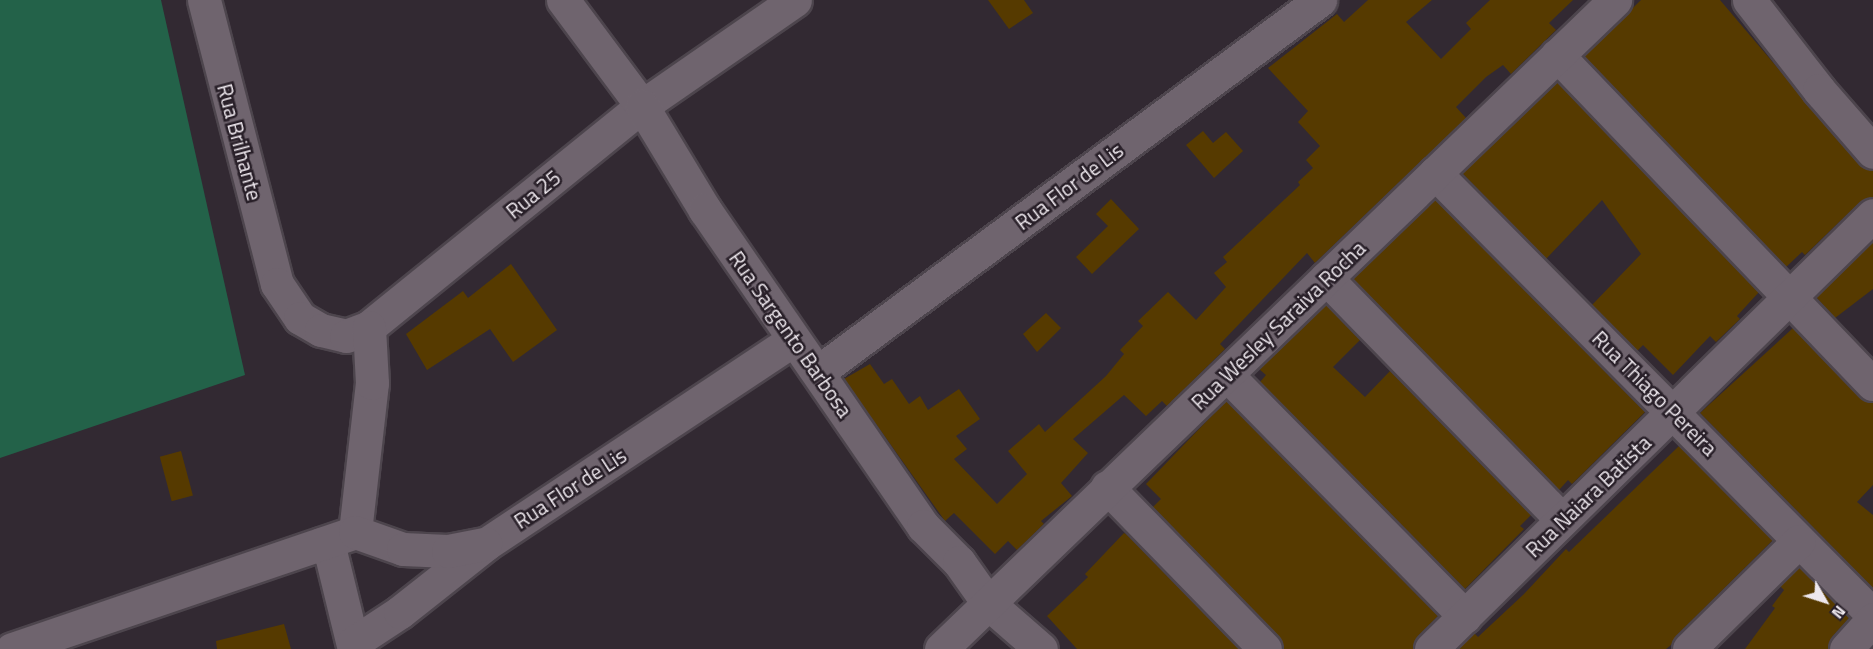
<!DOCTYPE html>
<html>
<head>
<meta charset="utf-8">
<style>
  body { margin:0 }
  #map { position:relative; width:1873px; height:649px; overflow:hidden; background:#322932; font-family:"Titillium Web",sans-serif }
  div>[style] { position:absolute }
  .forest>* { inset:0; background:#236249 }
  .building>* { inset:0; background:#563a00; transform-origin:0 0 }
  .roads { filter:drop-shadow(2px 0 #4d454d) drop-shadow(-2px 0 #4d454d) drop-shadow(0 2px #4d454d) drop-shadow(0 -2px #4d454d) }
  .minor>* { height:33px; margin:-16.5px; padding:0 16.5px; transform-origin:16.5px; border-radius:16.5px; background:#6f646e }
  span { translate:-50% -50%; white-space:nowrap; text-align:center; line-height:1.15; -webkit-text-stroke:5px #281f28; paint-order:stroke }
  .street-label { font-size:21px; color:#eee8ee }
  .north { position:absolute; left:1795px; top:571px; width:60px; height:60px; -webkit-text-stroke:4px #281f28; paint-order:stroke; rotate:129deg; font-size:16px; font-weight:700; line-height:24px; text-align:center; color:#eee8ee }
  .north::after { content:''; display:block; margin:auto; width:21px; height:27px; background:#eee8ee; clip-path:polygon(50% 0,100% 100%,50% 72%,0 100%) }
</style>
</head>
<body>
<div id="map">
  <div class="forest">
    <i style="clip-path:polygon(0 0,161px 0,245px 375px,0 458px)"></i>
  </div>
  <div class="building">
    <i style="clip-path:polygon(988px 0,1024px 0,1033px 13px,1009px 29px)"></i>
    <i style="clip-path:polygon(1368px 0,1432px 0,1406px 22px,1441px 59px,1471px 29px,1466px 23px,1490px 0,1573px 0,1549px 23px,1556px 30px,1511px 74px,1503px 65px,1486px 77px,1456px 107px,1466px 118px,1315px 263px,1307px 253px,1220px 344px,1225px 349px,1167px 406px,1162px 401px,1146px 416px,1124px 395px,1073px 439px,1088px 453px,1061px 483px,1072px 496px,1041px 521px,1044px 524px,1017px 550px,1008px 541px,995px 554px,954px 513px,945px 521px,844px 379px,870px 364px,884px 384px,892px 379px,909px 404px,920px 396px,928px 410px,959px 389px,980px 419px,956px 436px,967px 449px,954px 459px,997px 504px,1027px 474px,1008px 451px,1039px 424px,1045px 432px,1106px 376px,1124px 354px,1120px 350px,1143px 326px,1138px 321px,1168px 292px,1196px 320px,1226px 287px,1214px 273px,1227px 262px,1223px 257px,1300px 185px,1298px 182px,1313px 168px,1306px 160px,1320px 146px,1298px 122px,1308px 111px,1268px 68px,1337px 14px,1344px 22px)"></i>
    <i style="clip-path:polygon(1641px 0,1720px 0,1859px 164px,1873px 170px,1873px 197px,1860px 202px,1805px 255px,1802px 252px,1786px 267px,1584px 56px)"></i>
    <i style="clip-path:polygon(1557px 82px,1759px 292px,1737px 316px,1740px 319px,1716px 342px,1710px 336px,1673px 375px,1643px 345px,1637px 351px,1592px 305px,1641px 254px,1602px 200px,1546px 259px,1462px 173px)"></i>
    <i style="clip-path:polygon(1203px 131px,1213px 143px,1226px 132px,1243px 151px,1214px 178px,1186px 145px)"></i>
    <i style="clip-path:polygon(1111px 199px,1139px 229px,1092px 274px,1076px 257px,1108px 226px,1096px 214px)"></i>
    <i style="clip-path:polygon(1435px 199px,1645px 412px,1572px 484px,1568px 480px,1559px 490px,1353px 279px)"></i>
    <i style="clip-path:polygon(1873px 241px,1873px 289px,1835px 318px,1816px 297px)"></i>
    <i style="clip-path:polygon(511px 264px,557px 330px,513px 362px,490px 329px,427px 370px,406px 334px,463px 291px,468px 298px)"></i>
    <i style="clip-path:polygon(1326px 305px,1360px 340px,1333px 367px,1365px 397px,1390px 371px,1531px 515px,1520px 526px,1524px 529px,1465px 589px,1260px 382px,1266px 375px,1259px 369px)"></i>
    <i style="clip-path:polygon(1046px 313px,1061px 328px,1037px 352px,1023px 334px)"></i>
    <i style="clip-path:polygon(1793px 328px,1859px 397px,1873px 402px,1873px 485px,1857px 502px,1873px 515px,1873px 588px,1700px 413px)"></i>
    <i style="clip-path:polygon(1226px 401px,1438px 616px,1418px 636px,1413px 649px,1283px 649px,1278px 636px,1153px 507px,1161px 499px,1146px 484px)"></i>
    <i style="clip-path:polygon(1679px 446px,1773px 540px,1676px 636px,1671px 645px,1666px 649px,1458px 649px,1474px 633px,1478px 637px,1524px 594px,1566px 549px,1569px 552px)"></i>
    <i style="left:181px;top:451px;width:46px;height:22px;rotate:75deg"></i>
    <i style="clip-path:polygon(1124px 533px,1126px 534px,1239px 649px,1077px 649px,1047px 616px,1088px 577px,1085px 574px)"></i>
    <i style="clip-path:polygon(1799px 567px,1849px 618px,1832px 637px,1828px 649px,1745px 649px,1775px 608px,1772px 606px,1784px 590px,1780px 586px)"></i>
    <i style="clip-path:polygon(284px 624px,291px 649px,217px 649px,216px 641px)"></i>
  </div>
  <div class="roads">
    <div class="minor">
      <i style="left:204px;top:0;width:293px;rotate:75.6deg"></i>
      <i style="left:277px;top:284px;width:41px;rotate:55.9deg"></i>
      <i style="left:300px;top:318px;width:24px;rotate:30deg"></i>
      <i style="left:321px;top:330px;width:26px;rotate:13deg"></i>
      <i style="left:346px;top:336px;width:25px;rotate:-21deg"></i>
      <i style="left:369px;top:327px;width:351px;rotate:-39deg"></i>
      <i style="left:642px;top:106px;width:186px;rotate:-34.7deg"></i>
      <i style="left:563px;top:0;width:132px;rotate:53.3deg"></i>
      <i style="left:642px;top:106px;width:122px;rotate:58.8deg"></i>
      <i style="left:705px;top:210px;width:384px;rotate:55.4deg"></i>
      <i style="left:923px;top:526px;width:51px;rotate:45deg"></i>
      <i style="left:959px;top:562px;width:50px;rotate:54.7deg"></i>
      <i style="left:988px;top:603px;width:70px;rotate:41deg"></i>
      <i style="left:1749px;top:0;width:114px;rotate:52.1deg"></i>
      <i style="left:1819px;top:90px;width:82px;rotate:48.9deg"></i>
      <i style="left:1557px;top:55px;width:456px;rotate:46.2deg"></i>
      <i style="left:1435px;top:173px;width:622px;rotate:45.26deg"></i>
      <i style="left:1326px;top:278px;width:337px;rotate:45.7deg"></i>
      <i style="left:818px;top:372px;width:625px;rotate:-36.54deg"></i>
      <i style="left:1227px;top:375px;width:339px;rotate:45.4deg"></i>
      <i style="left:1107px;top:487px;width:226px;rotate:45.7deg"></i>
      <i style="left:355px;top:532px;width:150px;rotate:-83.5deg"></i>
      <i style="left:372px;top:383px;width:56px;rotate:-93.1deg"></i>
      <i style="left:321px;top:544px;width:15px;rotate:48deg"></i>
      <i style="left:331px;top:555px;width:97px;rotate:76.3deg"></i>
      <i style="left:353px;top:643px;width:56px;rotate:-33.4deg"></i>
      <i style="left:400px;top:612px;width:110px;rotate:-38.3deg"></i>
      <i style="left:486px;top:544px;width:367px;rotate:-33.6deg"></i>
      <i style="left:12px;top:649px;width:362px;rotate:-18.8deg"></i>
      <i style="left:355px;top:532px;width:51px;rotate:19.5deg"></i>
      <i style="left:403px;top:549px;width:45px;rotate:2.5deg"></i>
      <i style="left:448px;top:551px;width:38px;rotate:-11deg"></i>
      <i style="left:941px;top:649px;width:936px;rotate:-43.92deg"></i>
      <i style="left:1431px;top:649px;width:619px;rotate:-44.48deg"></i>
      <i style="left:1689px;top:649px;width:154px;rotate:-44.5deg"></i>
      <i style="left:1846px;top:649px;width:40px;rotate:-48deg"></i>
    </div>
  </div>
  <div class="street-label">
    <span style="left:240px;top:142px;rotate:75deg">Rua Brilhante</span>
    <span style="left:1069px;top:186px;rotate:-37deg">Rua Flor de Lis</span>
    <span style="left:533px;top:194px;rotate:-39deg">Rua 25</span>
    <span style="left:1278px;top:325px;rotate:-44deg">Rua Wesley Saraiva Rocha</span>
    <span style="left:791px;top:334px;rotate:55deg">Rua Sargento Barbosa</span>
    <span style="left:1655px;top:393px;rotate:45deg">Rua Thiago Pereira</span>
    <span style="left:570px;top:488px;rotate:-33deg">Rua Flor de Lis</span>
    <span style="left:1588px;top:496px;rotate:-44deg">Rua Naiara Batista</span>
  </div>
  <div class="north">N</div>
</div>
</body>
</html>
